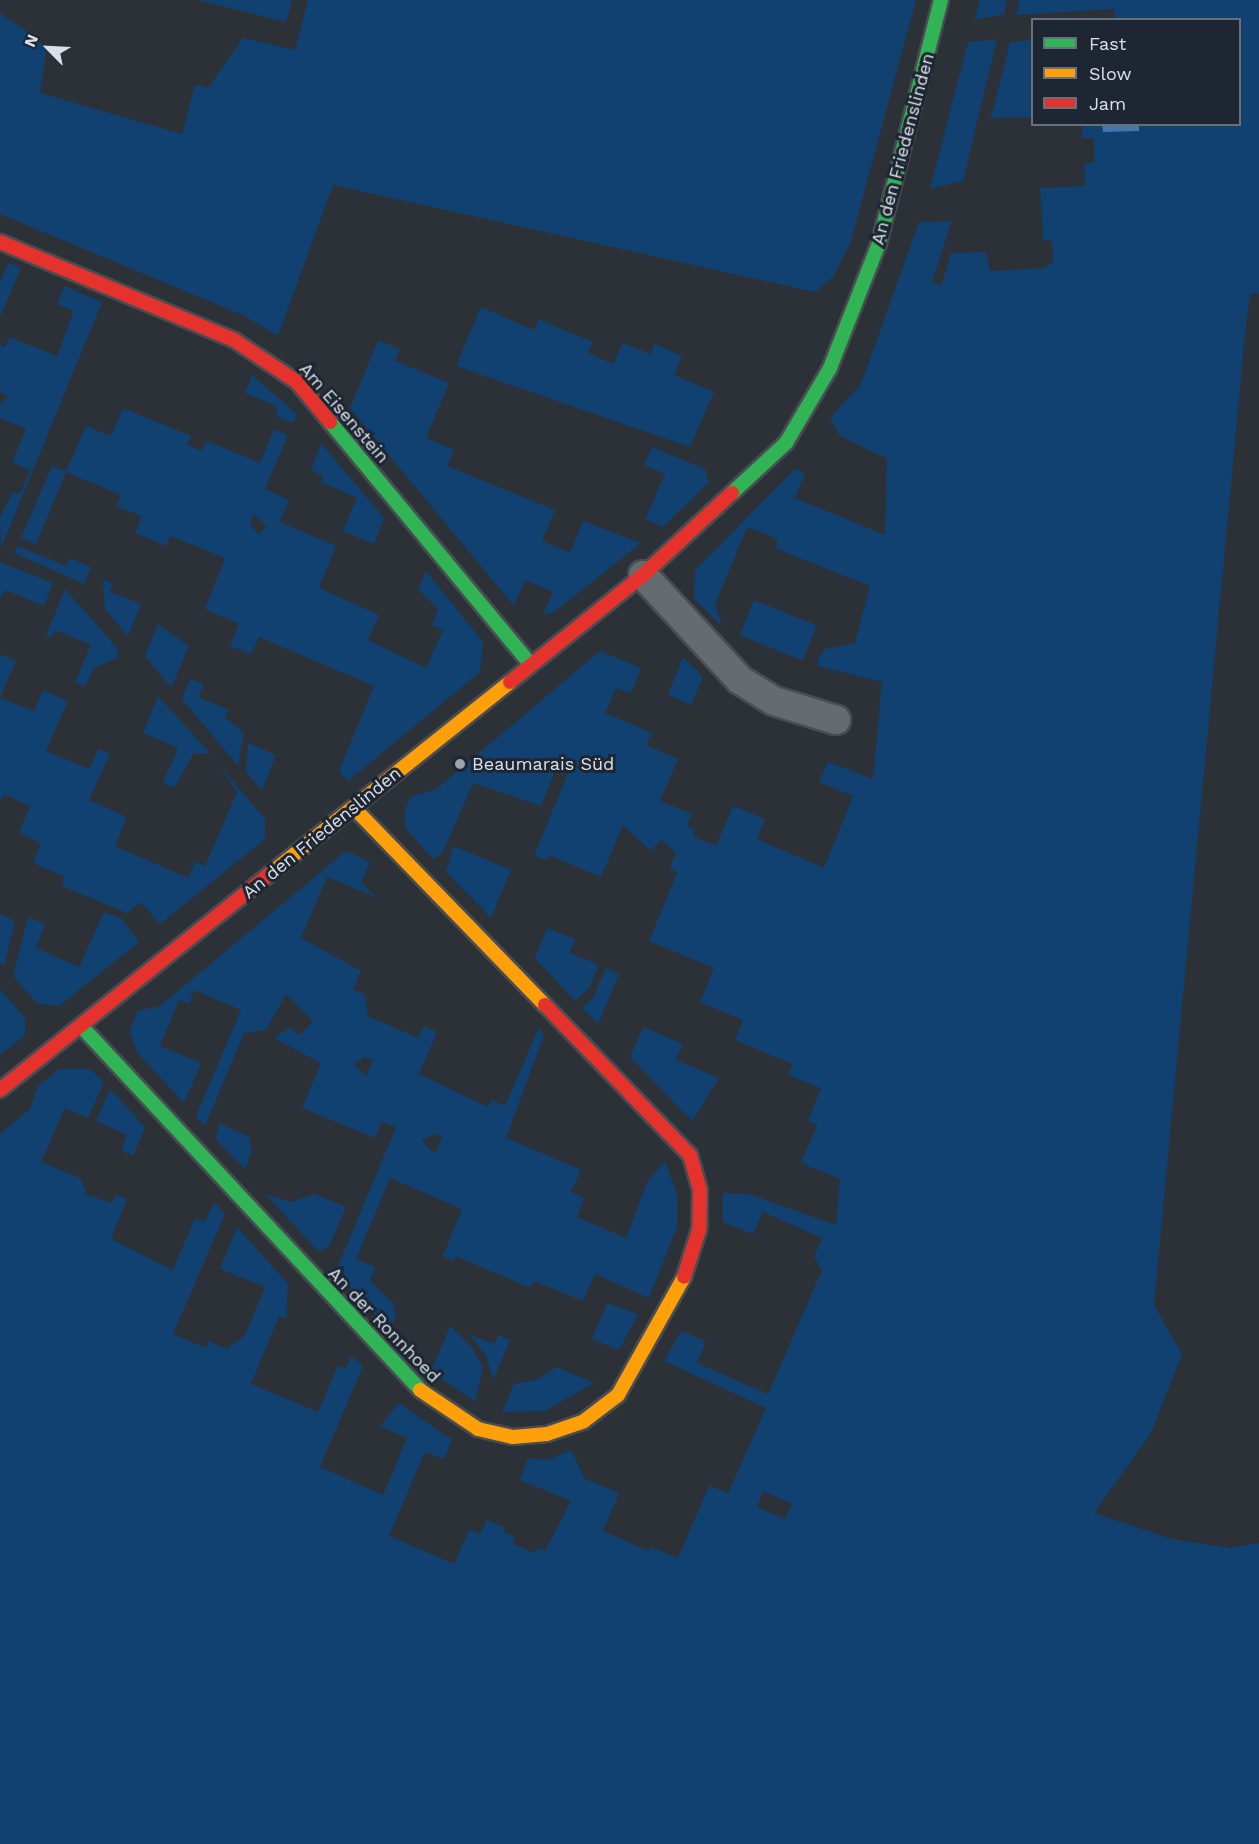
<!DOCTYPE html>
<html>
<head>
<meta charset="utf-8">
<style>
  body { margin:0 }
  #map { position:relative; width:1259px; height:1844px; overflow:hidden; background:#2b3137; font-family:"Work Sans",sans-serif }
  div>[style] { position:absolute }
  .green>* { inset:0; background:#104171; transform-origin:0 0 }
  .water>* { inset:0; background:#4475ab }
  .roads { filter:drop-shadow(2px 0 #484d52) drop-shadow(-2px 0 #484d52) drop-shadow(0 2px #484d52) drop-shadow(0 -2px #484d52) }
  .street>* { height:28px; margin:-14px; padding:0 14px; transform-origin:14px; border-radius:14px; background:#666b70 }
  .fast>* { height:14px; margin:-7px; padding:0 7px; transform-origin:7px; border-radius:7px; background:#30b455 }
  .slow>* { height:14px; margin:-7px; padding:0 7px; transform-origin:7px; border-radius:7px; background:#ff9f0a }
  .jam>* { height:14px; margin:-7px; padding:0 7px; transform-origin:7px; border-radius:7px; background:#e5322d }
  .dots>* { width:16px; height:16px; translate:-50% -50%; box-sizing:border-box; border:3px solid #1d2632; border-radius:50% }
  span { translate:-50% -50%; white-space:nowrap; text-align:center; line-height:1.15; -webkit-text-stroke:6px #1d2632; paint-order:stroke }
  .street-label { font-size:18px; color:#d9e0e7 }
  .poi-label { font-size:18px; color:#d9e0e7 }
  .left { translate:0 -50%; text-align:left }
  .legend { position:absolute; left:1031px; top:18px; width:210px; height:108px; box-sizing:border-box; background:#1d2632; border:2px solid #68707a; margin:0; padding:8px 10px; list-style:none; font-size:18px; color:#d9e0e7 }
  .legend li { display:flex; align-items:center; gap:12px; height:30px }
  .legend b { width:30px; border:2px solid #68707a }
  .north { position:absolute; left:18px; top:18px; width:60px; height:60px; -webkit-text-stroke:4px #1d2632; paint-order:stroke; rotate:294deg; font-size:16px; font-weight:700; line-height:24px; text-align:center; color:#d9e0e7 }
  .north::after { content:''; display:block; margin:auto; width:21px; height:27px; background:#d9e0e7; clip-path:polygon(50% 0,100% 100%,50% 72%,0 100%) }
</style>
</head>
<body>
<div id="map">
  <div class="green">
    <i style="clip-path:polygon(198px 0,292px 0,286px 22px)"></i>
    <i style="clip-path:polygon(308px 0,916px 0,851px 241px,834px 276px,815px 292px,333px 185px,278px 336px,245px 316px,0 214px,0 13px,38px 39px,46px 51px,40px 93px,182px 134px,195px 85px,208px 88px,243px 38px,295px 50px)"></i>
    <i style="clip-path:polygon(979px 0,1007px 0,1004px 14px,975px 20px)"></i>
    <i style="clip-path:polygon(evenodd,1019px 0,1259px 0,1259px 294px,1251px 293px,1247px 314px,1154px 1305px,1182px 1354px,1151px 1433px,1094px 1513px,1172px 1539px,1230px 1548px,1259px 1543px,1259px 1844px,0 1844px,0 1134px,30px 1109px,38px 1086px,59px 1069px,90px 1069px,104px 1082px,88px 1118px,65px 1108px,41px 1162px,80px 1178px,87px 1195px,112px 1203px,116px 1195px,127px 1199px,111px 1239px,173px 1270px,195px 1218px,205px 1222px,214px 1202px,225px 1214px,173px 1334px,206px 1348px,209px 1341px,227px 1349px,245px 1335px,265px 1287px,220px 1269px,237px 1227px,288px 1284px,286px 1319px,279px 1316px,251px 1384px,318px 1412px,338px 1365px,346px 1369px,351px 1356px,363px 1366px,320px 1467px,383px 1495px,407px 1438px,380px 1426px,399px 1403px,452px 1440px,444px 1459px,425px 1452px,389px 1536px,454px 1564px,469px 1530px,480px 1534px,487px 1520px,505px 1527px,504px 1532px,515px 1537px,513px 1544px,535px 1553px,538px 1548px,545px 1551px,571px 1501px,520px 1480px,528px 1458px,548px 1460px,571px 1450px,585px 1479px,619px 1493px,603px 1531px,649px 1551px,651px 1547px,678px 1558px,709px 1486px,728px 1493px,766px 1408px,664px 1361px,681px 1331px,706px 1341px,697px 1363px,768px 1394px,822px 1270px,814px 1257px,822px 1238px,763px 1212px,753px 1234px,723px 1222px,723px 1193px,749px 1194px,836px 1225px,840px 1179px,801px 1163px,817px 1125px,808px 1121px,821px 1088px,788px 1075px,792px 1064px,735px 1040px,743px 1020px,700px 1002px,714px 968px,649px 941px,677px 873px,670px 867px,676px 852px,661px 840px,651px 851px,623px 825px,601px 877px,551px 856px,545px 860px,534px 856px,568px 773px,558px 763px,541px 806px,473px 783px,442px 854px,433px 859px,406px 829px,404px 812px,411px 796px,435px 790px,600px 651px,641px 668px,631px 693px,616px 688px,605px 713px,652px 733px,646px 745px,678px 759px,660px 801px,692px 814px,687px 826px,695px 829px,693px 836px,716px 846px,733px 806px,765px 819px,757px 839px,824px 868px,853px 796px,819px 782px,828px 762px,873px 779px,882px 682px,818px 666px,818px 659px,825px 649px,855px 643px,870px 586px,775px 548px,778px 539px,747px 527px,715px 605px,723px 628px,694px 598px,695px 570px,795px 469px,805px 473px,795px 498px,885px 535px,887px 459px,840px 436px,830px 418px,861px 384px,919px 222px,952px 221px,932px 282px,941px 286px,951px 253px,986px 252px,990px 271px,1043px 268px,1053px 263px,1052px 241px,1043px 240px,1040px 188px,1085px 186px,1084px 163px,1094px 163px,1094px 138px,1082px 138px,1082px 125px,1240px 124px,1240px 20px,1115px 19px,1114px 9px,1016px 15px,1019px 0,763px 1491px,792px 1504px,785px 1519px,757px 1507px,763px 1491px)"></i>
    <i style="clip-path:polygon(997px 39px,963px 181px,930px 189px,968px 42px)"></i>
    <i style="clip-path:polygon(1032px 40px,1032px 117px,991px 118px,1010px 42px)"></i>
    <i style="clip-path:polygon(8px 263px,21px 268px,0 317px,0 283px)"></i>
    <i style="clip-path:polygon(64px 286px,102px 302px,1px 548px,0 517px,13px 492px,20px 494px,30px 470px,12px 462px,26px 429px,0 418px,0 404px,8px 396px,0 392px,0 345px,5px 347px,9px 337px,57px 356px,74px 311px,57px 304px)"></i>
    <i style="clip-path:polygon(481px 307px,534px 330px,539px 319px,566px 331px,593px 342px,588px 353px,613px 364px,623px 343px,650px 354px,655px 344px,682px 356px,674px 375px,714px 392px,690px 447px,456px 366px)"></i>
    <i style="clip-path:polygon(378px 340px,400px 349px,395px 361px,449px 383px,426px 438px,454px 450px,447px 466px,555px 510px,542px 541px,570px 553px,583px 521px,641px 543px,554px 612px,543px 615px,553px 592px,525px 580px,514px 606px,350px 408px)"></i>
    <i style="clip-path:polygon(252px 375px,297px 414px,293px 423px,278px 417px,276px 406px,245px 393px)"></i>
    <i style="clip-path:polygon(evenodd,123px 408px,191px 436px,187px 445px,201px 451px,207px 441px,260px 463px,274px 429px,288px 435px,265px 489px,289px 500px,280px 522px,336px 546px,319px 588px,379px 615px,368px 640px,426px 668px,443px 630px,432px 625px,438px 609px,418px 589px,426px 571px,483px 642px,480px 672px,348px 781px,339px 771px,374px 686px,259px 637px,251px 654px,230px 646px,239px 624px,205px 609px,225px 558px,170px 536px,166px 546px,135px 533px,142px 516px,116px 506px,121px 495px,66px 472px,36px 544px,21px 538px,52px 466px,66px 471px,86px 426px,111px 436px,123px 408px,254px 514px,267px 527px,258px 534px,250px 524px,254px 514px)"></i>
    <i style="clip-path:polygon(321px 443px,384px 518px,374px 544px,343px 531px,357px 498px,321px 482px,323px 476px,311px 470px)"></i>
    <i style="clip-path:polygon(652px 447px,705px 469px,709px 482px,663px 527px,645px 519px,665px 474px,644px 465px)"></i>
    <i style="clip-path:polygon(18px 546px,66px 566px,70px 558px,91px 567px,84px 584px,14px 553px)"></i>
    <i style="clip-path:polygon(0 562px,53px 583px,44px 606px,6px 590px,0 598px)"></i>
    <i style="clip-path:polygon(103px 579px,113px 584px,110px 592px,141px 604px,128px 636px,105px 609px)"></i>
    <i style="clip-path:polygon(65px 589px,118px 649px,117px 658px,94px 668px,85px 686px,75px 682px,91px 645px,55px 630px,51px 638px,46px 636px)"></i>
    <i style="left:754px;top:600px;width:68px;height:38px;rotate:22deg"></i>
    <i style="clip-path:polygon(158px 624px,189px 646px,171px 688px,145px 656px)"></i>
    <i style="clip-path:polygon(0 654px,16px 661px,0 698px,34px 711px,43px 690px,68px 701px,46px 751px,89px 769px,98px 749px,110px 754px,89px 800px,127px 817px,115px 846px,188px 878px,195px 862px,205px 866px,237px 792px,218px 764px,265px 819px,265px 839px,160px 924px,141px 902px,127px 913px,62px 886px,65px 877px,33px 863px,41px 843px,19px 833px,30px 806px,5px 795px,0 799px)"></i>
    <i style="clip-path:polygon(683px 657px,703px 677px,691px 705px,668px 695px)"></i>
    <i style="clip-path:polygon(190px 679px,204px 684px,198px 697px,229px 710px,225px 717px,244px 733px,238px 766px,182px 699px)"></i>
    <i style="clip-path:polygon(158px 696px,211px 754px,194px 753px,174px 788px,163px 783px,178px 748px,143px 733px)"></i>
    <i style="clip-path:polygon(248px 743px,276px 755px,262px 791px,246px 772px)"></i>
    <i style="clip-path:polygon(453px 846px,511px 870px,491px 918px,446px 872px)"></i>
    <i style="clip-path:polygon(evenodd,346px 851px,370px 862px,361px 883px,378px 898px,327px 877px,301px 938px,361px 971px,353px 989px,365px 995px,368px 1016px,418px 1038px,424px 1026px,437px 1032px,419px 1074px,488px 1107px,492px 1100px,505px 1106px,539px 1027px,544px 1035px,506px 1138px,581px 1170px,571px 1192px,584px 1198px,577px 1217px,626px 1238px,647px 1182px,665px 1161px,677px 1194px,677px 1227px,649px 1298px,595px 1274px,583px 1301px,534px 1281px,530px 1288px,456px 1256px,453px 1261px,443px 1256px,462px 1209px,390px 1178px,356px 1259px,375px 1267px,370px 1281px,393px 1303px,396px 1315px,389px 1330px,336px 1271px,396px 1127px,382px 1122px,375px 1138px,302px 1108px,321px 1063px,274px 1038px,290px 1027px,299px 1035px,313px 1021px,286px 994px,266px 1030px,244px 1033px,205px 1126px,196px 1116px,241px 1010px,194px 990px,189px 1004px,179px 1000px,160px 1046px,201px 1063px,184px 1103px,137px 1052px,130px 1031px,137px 1011px,160px 1006px,346px 851px,365px 1057px,373px 1060px,366px 1076px,354px 1064px,365px 1057px,346px 851px,435px 1134px,442px 1137px,435px 1154px,421px 1140px,435px 1134px)"></i>
    <i style="clip-path:polygon(104px 912px,121px 918px,139px 942px,59px 1006px,37px 1003px,13px 976px,28px 917px,45px 924px,36px 948px,79px 967px)"></i>
    <i style="clip-path:polygon(0 914px,15px 921px,4px 966px,0 962px)"></i>
    <i style="clip-path:polygon(547px 928px,575px 939px,570px 953px,599px 965px,589px 988px,575px 1001px,535px 958px)"></i>
    <i style="clip-path:polygon(606px 968px,619px 974px,598px 1024px,582px 1008px,593px 998px)"></i>
    <i style="clip-path:polygon(0 989px,25px 1018px,25px 1035px,0 1055px)"></i>
    <i style="clip-path:polygon(643px 1027px,683px 1044px,676px 1060px,719px 1078px,692px 1121px,630px 1057px)"></i>
    <i style="clip-path:polygon(110px 1089px,145px 1127px,133px 1156px,121px 1150px,127px 1135px,96px 1121px)"></i>
    <i style="clip-path:polygon(219px 1123px,249px 1137px,252px 1151px,245px 1169px,216px 1140px)"></i>
    <i style="clip-path:polygon(265px 1194px,291px 1202px,315px 1194px,346px 1207px,329px 1247px,318px 1251px)"></i>
    <i style="clip-path:polygon(607px 1303px,638px 1314px,619px 1350px,592px 1339px)"></i>
    <i style="clip-path:polygon(450px 1326px,471px 1346px,483px 1368px,475px 1402px,431px 1371px)"></i>
    <i style="clip-path:polygon(469px 1334px,494px 1344px,499px 1335px,510px 1340px,493px 1380px,487px 1357px)"></i>
    <i style="clip-path:polygon(557px 1367px,594px 1383px,545px 1411px,502px 1412px,514px 1384px,536px 1380px)"></i>
  </div>
  <div class="water">
    <i style="clip-path:polygon(1102px 125px,1139px 125px,1139px 131px,1103px 132px)"></i>
  </div>
  <div class="roads">
    <div class="street">
      <i style="left:643px;top:575px;width:143px;rotate:47.3deg"></i>
      <i style="left:740px;top:680px;width:40px;rotate:32deg"></i>
      <i style="left:774px;top:701px;width:65px;rotate:17deg"></i>
    </div>
    <div class="fast">
      <i style="left:330px;top:422px;width:314px;rotate:50.4deg"></i>
      <i style="left:732px;top:493px;width:74px;rotate:-42.8deg"></i>
      <i style="left:786px;top:443px;width:87px;rotate:-59.6deg"></i>
      <i style="left:830px;top:368px;width:134px;rotate:-68.6deg"></i>
      <i style="left:879px;top:243px;width:251px;rotate:-75.7deg"></i>
      <i style="left:81px;top:1026px;width:497px;rotate:47deg"></i>
    </div>
    <div class="slow">
      <i style="left:354px;top:808px;width:274px;rotate:45.9deg"></i>
      <i style="left:271px;top:873px;width:306px;rotate:-38.6deg"></i>
      <i style="left:420px;top:1390px;width:70px;rotate:33.9deg"></i>
      <i style="left:478px;top:1429px;width:36px;rotate:13deg"></i>
      <i style="left:513px;top:1437px;width:34px;rotate:-5deg"></i>
      <i style="left:547px;top:1434px;width:39px;rotate:-19deg"></i>
      <i style="left:584px;top:1421px;width:43px;rotate:-37.4deg"></i>
      <i style="left:618px;top:1395px;width:135px;rotate:-60.8deg"></i>
    </div>
    <div class="jam">
      <i style="left:0;top:242px;width:254px;rotate:22.7deg"></i>
      <i style="left:234px;top:340px;width:76px;rotate:33.7deg"></i>
      <i style="left:297px;top:382px;width:52px;rotate:50.5deg"></i>
      <i style="left:510px;top:682px;width:171px;rotate:-38.8deg"></i>
      <i style="left:643px;top:575px;width:121px;rotate:-42.7deg"></i>
      <i style="left:545px;top:1005px;width:209px;rotate:46deg"></i>
      <i style="left:690px;top:1155px;width:37px;rotate:74deg"></i>
      <i style="left:700px;top:1191px;width:39px;rotate:91deg"></i>
      <i style="left:699px;top:1230px;width:49px;rotate:107.7deg"></i>
      <i style="left:0;top:1090px;width:347px;rotate:-38.7deg"></i>
    </div>
  </div>
  <div class="dots">
    <i style="left:460px;top:764px;background:#9ca3a9"></i>
  </div>
  <div class="street-label">
    <span style="left:903px;top:149px;rotate:-75deg">An den Friedenslinden</span>
    <span style="left:344px;top:413px;rotate:49deg">Am Eisenstein</span>
    <span style="left:322px;top:833px;rotate:-39deg">An den Friedenslinden</span>
    <span style="left:384px;top:1325px;rotate:46deg">An der Ronnhoed</span>
  </div>
  <div class="poi-label">
    <span class="left" style="left:472px;top:764px">Beaumarais Süd</span>
  </div>
  <ul class="legend">
  <li><b style="height:8px;background:#30b455"></b>Fast</li>
  <li><b style="height:8px;background:#ff9f0a"></b>Slow</li>
  <li><b style="height:8px;background:#e5322d"></b>Jam</li>
  </ul>
  <div class="north">N</div>
</div>
</body>
</html>
